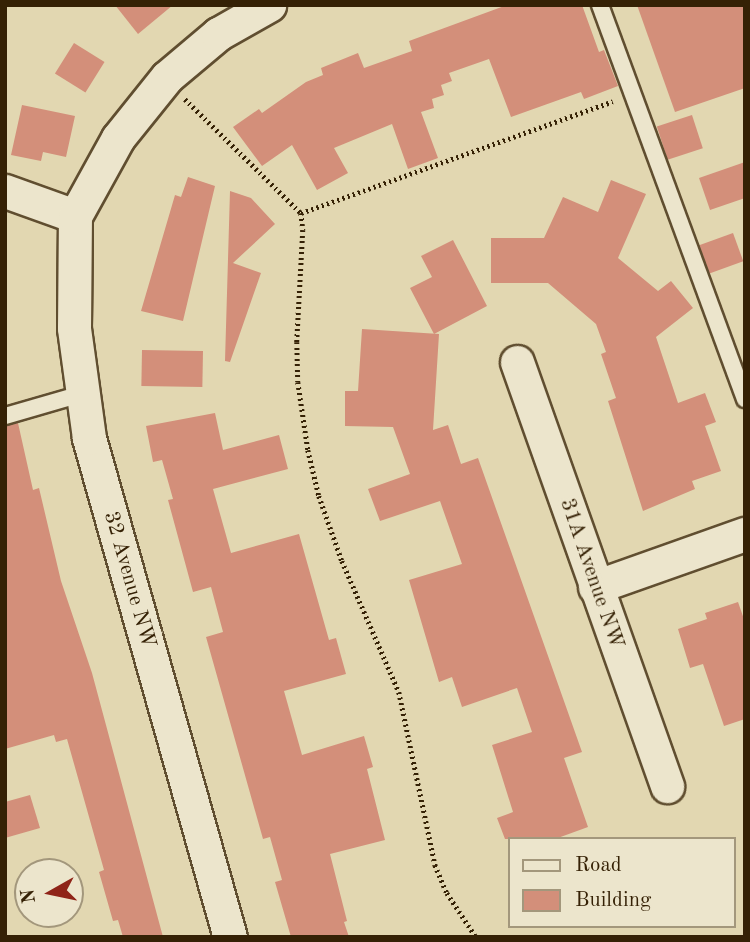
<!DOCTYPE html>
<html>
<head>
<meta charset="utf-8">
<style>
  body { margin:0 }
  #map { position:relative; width:750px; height:942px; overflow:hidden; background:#e2d7b1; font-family:"Old Standard TT",serif }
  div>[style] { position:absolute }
  .building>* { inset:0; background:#d38f7a; transform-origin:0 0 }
  .path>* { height:4.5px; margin-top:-2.25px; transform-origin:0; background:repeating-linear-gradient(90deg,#352105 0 2px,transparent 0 5.5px) }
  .roads { filter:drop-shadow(2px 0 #604e30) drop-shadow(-2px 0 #604e30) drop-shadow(0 2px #604e30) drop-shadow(0 -2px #604e30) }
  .lane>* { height:16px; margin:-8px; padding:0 8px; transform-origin:8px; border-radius:8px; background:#ece5cc }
  .street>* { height:33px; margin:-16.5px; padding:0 16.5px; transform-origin:16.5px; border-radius:16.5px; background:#ece5cc }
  span { translate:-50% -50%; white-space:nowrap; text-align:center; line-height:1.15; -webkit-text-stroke:7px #ece5cc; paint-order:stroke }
  .street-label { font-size:21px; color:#352105 }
  .frame { position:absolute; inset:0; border:7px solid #352105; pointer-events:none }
  .legend { position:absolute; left:508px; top:837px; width:228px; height:91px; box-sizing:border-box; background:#ece5cc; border:2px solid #a3977c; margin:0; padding:9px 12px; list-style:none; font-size:21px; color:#352105 }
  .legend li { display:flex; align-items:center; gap:14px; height:35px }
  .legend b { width:35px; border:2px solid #a3977c }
  .north { position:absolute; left:14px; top:858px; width:70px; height:70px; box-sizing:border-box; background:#ece5cc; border:2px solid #a3977c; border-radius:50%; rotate:261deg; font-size:19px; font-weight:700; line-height:28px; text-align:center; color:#352105 }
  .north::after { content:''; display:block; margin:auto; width:24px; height:32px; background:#8f2418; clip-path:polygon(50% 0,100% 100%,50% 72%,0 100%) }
</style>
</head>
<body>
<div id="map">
  <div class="building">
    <i style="clip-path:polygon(115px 5px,173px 5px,138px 34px)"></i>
    <i style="clip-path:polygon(507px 5px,582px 5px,599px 52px,604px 50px,618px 86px,584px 99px,581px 92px,511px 117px,489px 59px,449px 73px,452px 81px,441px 85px,444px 95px,432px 99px,434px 108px,421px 112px,438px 158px,408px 169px,392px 124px,334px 148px,348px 173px,317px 190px,292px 145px,262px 166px,233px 127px,259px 109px,262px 113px,306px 82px,323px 75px,321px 68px,358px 53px,364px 68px,412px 51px,409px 41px)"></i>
    <i style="clip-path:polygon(637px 5px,745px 5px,745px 88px,675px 112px)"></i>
    <i style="left:74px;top:43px;width:36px;height:36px;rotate:32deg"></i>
    <i style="clip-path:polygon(22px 105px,75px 116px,66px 157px,43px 152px,41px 161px,11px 155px)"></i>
    <i style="left:692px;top:115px;width:35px;height:37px;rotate:72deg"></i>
    <i style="clip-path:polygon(745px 162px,745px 198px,710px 210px,699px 178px)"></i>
    <i style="clip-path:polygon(188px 177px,215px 186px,183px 321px,141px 311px,175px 195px,181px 197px)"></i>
    <i style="clip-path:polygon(611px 180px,646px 194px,618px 258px,658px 291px,671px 281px,693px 308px,656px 337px,678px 403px,705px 393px,716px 422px,705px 426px,721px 471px,692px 481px,695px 489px,643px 511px,608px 401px,616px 398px,601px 354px,606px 352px,596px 324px,548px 283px,491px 283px,491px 238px,544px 238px,563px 197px,598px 212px)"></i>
    <i style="clip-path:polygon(230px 191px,251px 198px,275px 224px,233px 263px,261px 273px,230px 362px,225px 361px)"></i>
    <i style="left:733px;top:233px;width:30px;height:36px;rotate:70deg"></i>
    <i style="clip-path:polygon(453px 240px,487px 306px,434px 334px,410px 288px,432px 277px,421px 256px)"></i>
    <i style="clip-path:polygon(362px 329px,439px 334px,433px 430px,448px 425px,461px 464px,478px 458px,582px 752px,564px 758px,588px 827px,555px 839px,505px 839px,497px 818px,513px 812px,492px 745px,532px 732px,517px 688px,462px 707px,452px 677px,439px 682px,409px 580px,462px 564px,440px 501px,380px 521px,368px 489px,410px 474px,393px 427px,345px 426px,345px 391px,358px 391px)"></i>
    <i style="left:142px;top:350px;width:61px;height:36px;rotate:1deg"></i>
    <i style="clip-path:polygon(215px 413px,223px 450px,279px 435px,288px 469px,213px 489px,231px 553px,299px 534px,329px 640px,336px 638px,346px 674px,284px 691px,302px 755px,364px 736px,373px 767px,367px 769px,385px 840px,330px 854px,347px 921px,344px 922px,349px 937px,291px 937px,275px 882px,282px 880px,270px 837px,263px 839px,206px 637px,223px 632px,211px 587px,193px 592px,168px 500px,173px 499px,162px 460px,153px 462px,146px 426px)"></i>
    <i style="clip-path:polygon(18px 423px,33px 490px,39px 488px,61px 581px,92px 673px,163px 937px,123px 937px,118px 920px,113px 921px,99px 872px,104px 870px,67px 739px,56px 742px,54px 735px,5px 749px,5px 426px)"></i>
    <i style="clip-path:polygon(738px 602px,745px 622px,745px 719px,724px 726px,703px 664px,690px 668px,678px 629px,707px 619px,705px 613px)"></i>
    <i style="clip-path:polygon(30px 795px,40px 828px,5px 838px,5px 802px)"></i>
  </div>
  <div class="path">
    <i style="left:185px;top:99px;width:163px;rotate:44.5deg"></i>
    <i style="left:301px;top:213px;width:17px;rotate:83deg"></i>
    <i style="left:303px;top:230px;width:112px;rotate:93.1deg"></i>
    <i style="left:297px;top:342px;width:40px;rotate:88.6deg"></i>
    <i style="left:298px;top:382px;width:69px;rotate:81.6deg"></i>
    <i style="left:308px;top:450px;width:47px;rotate:76.6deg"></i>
    <i style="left:319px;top:496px;width:69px;rotate:70.5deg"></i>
    <i style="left:342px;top:561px;width:143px;rotate:66.5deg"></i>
    <i style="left:399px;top:692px;width:177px;rotate:78.2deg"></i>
    <i style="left:435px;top:865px;width:30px;rotate:67deg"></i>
    <i style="left:447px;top:893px;width:53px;rotate:56.6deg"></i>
    <i style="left:301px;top:213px;width:331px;rotate:-19.7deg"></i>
  </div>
  <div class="roads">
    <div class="lane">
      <i style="left:600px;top:5px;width:420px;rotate:69.8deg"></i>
      <i style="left:5px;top:416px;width:79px;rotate:-16.1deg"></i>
    </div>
    <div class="street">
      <i style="left:5px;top:191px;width:74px;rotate:19.7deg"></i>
      <i style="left:517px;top:362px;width:450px;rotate:70.5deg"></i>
      <i style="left:595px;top:587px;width:159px;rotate:-19.5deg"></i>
      <i style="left:230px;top:937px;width:519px;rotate:-105.78deg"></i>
      <i style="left:89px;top:438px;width:111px;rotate:-97.8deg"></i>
      <i style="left:74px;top:328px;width:112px;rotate:-89.5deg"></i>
      <i style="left:75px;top:216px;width:89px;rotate:-61.1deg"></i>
      <i style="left:118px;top:138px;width:78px;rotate:-51.2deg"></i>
      <i style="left:167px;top:77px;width:67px;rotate:-40.1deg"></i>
      <i style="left:218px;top:34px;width:59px;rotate:-29.6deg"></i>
    </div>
  </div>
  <div class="street-label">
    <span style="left:591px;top:574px;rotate:71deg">31A Avenue NW</span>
    <span style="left:129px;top:580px;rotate:74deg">32 Avenue NW</span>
  </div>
  <div class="frame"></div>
  <ul class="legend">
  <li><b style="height:9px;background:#ece5cc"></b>Road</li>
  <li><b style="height:19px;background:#d38f7a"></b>Building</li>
  </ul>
  <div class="north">N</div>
</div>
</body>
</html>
